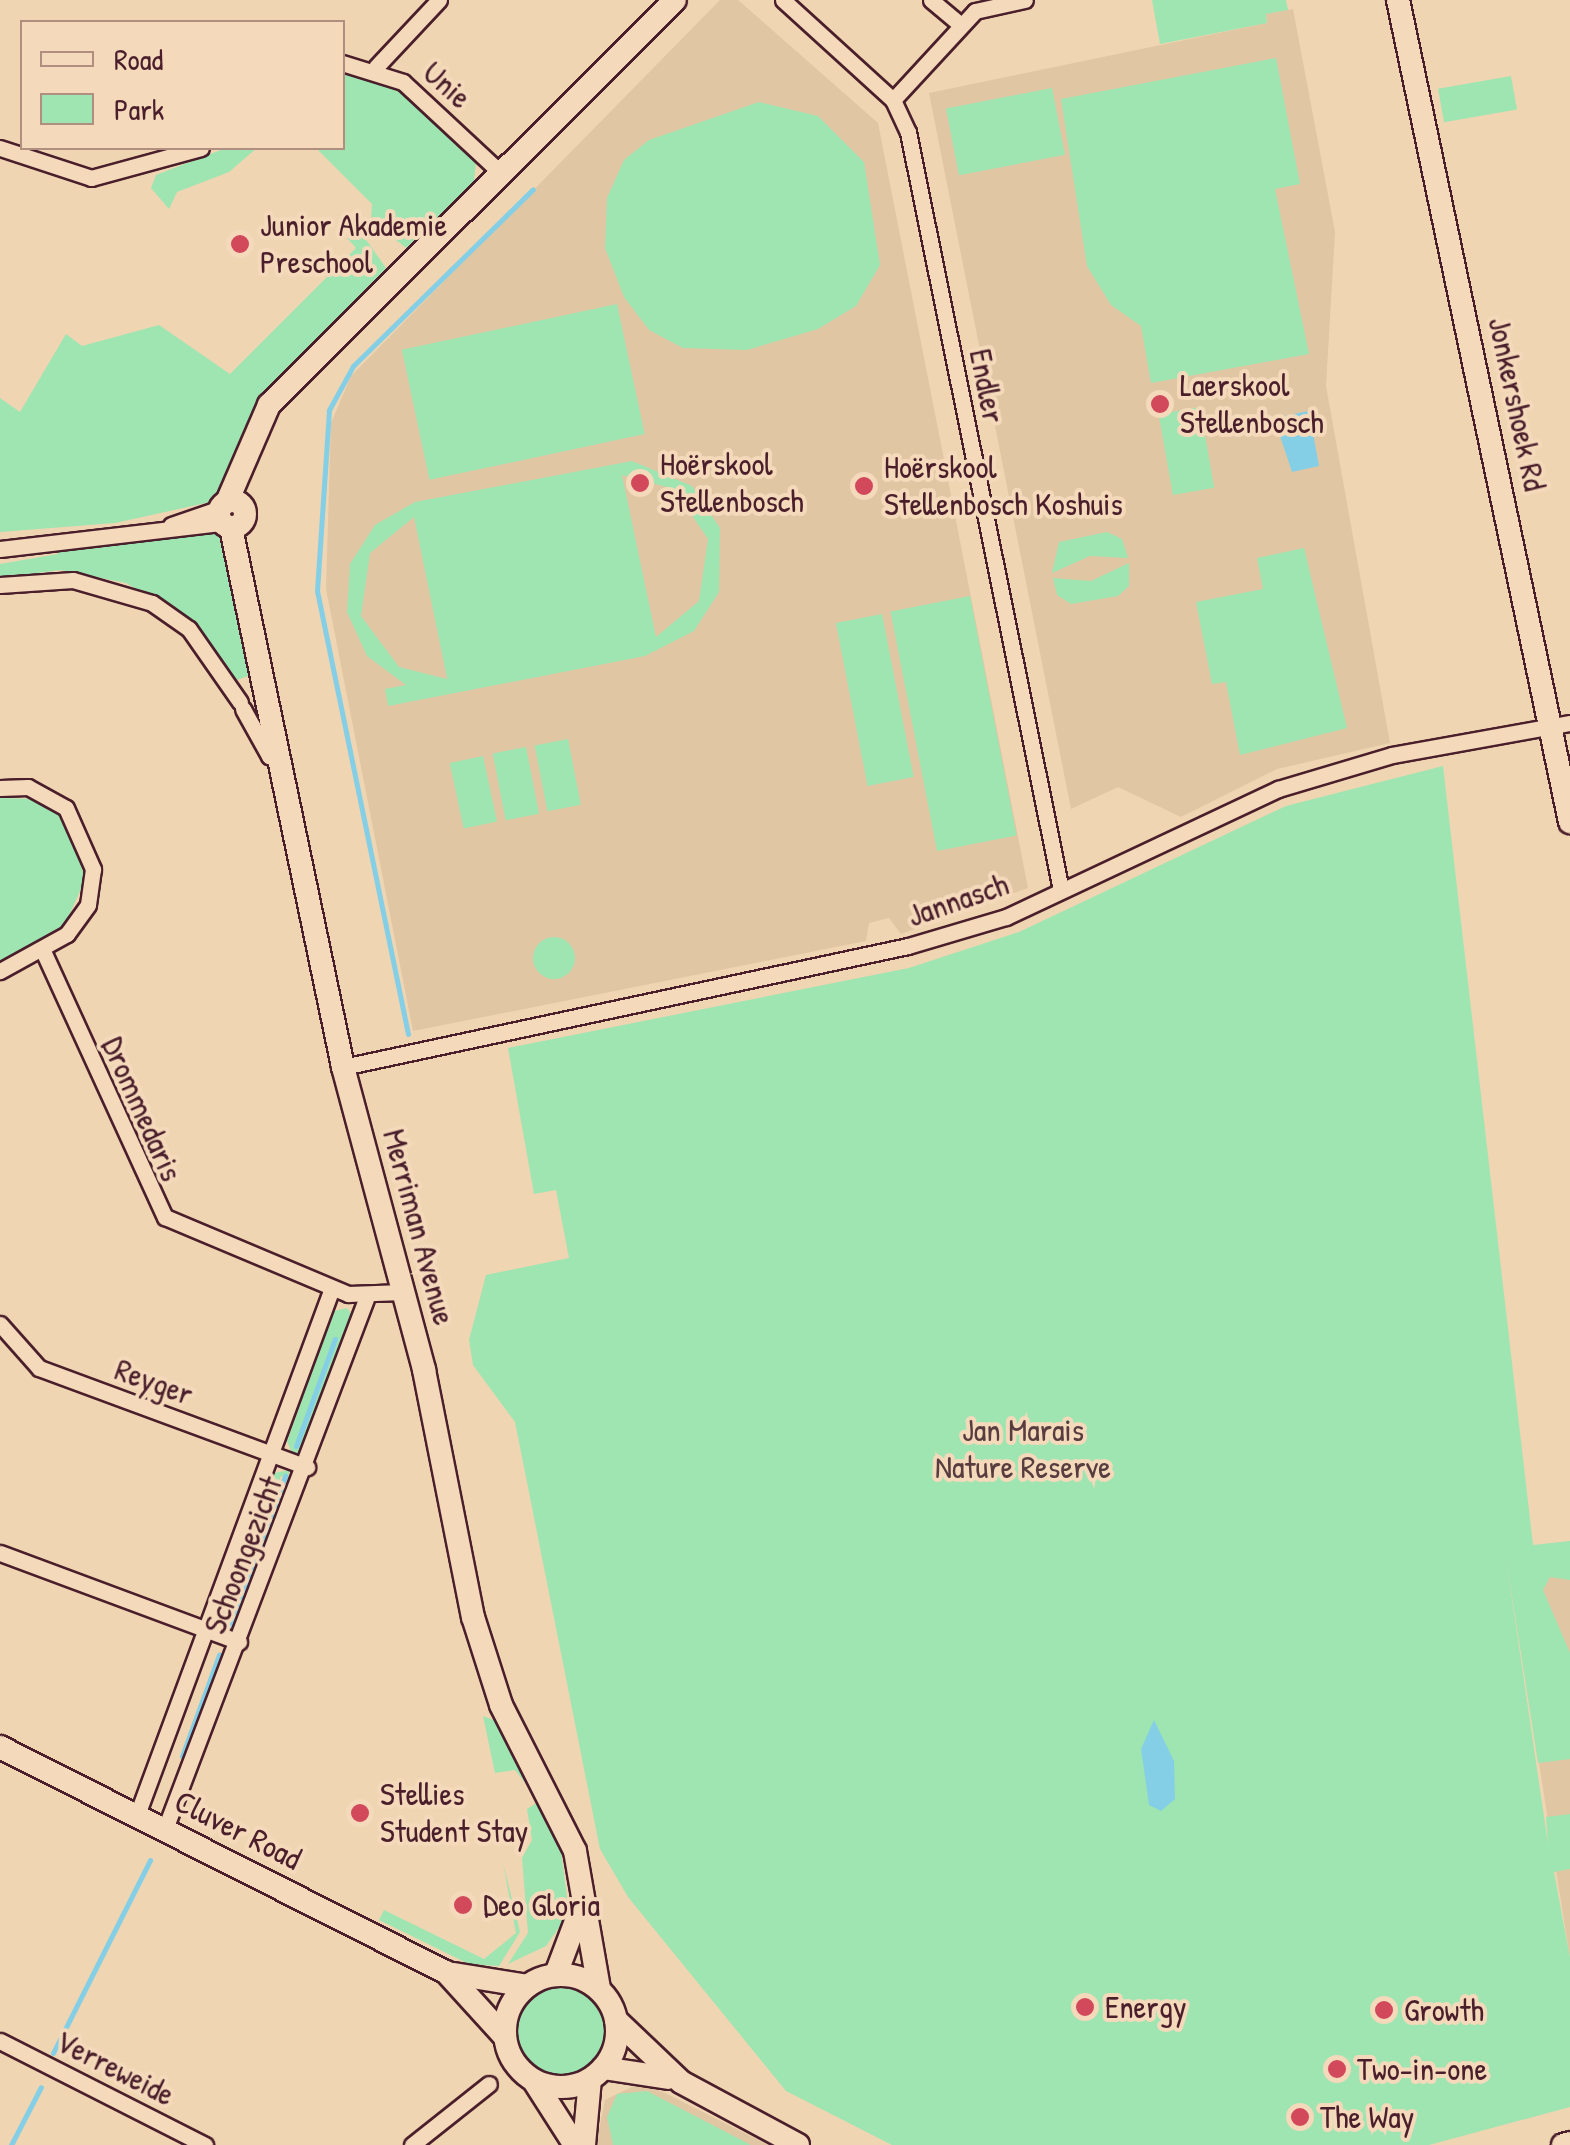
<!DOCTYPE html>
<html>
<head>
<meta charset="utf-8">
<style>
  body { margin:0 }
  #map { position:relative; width:1570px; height:2145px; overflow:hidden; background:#efd5b1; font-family:"Patrick Hand",sans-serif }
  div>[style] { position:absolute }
  .built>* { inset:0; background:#e0c6a2 }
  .green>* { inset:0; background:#9ee5b2; transform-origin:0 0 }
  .round { border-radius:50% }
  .water>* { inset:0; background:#84cfe5 }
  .stream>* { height:5px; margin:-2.5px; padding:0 2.5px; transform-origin:2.5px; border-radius:2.5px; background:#84cfe5 }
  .roads { filter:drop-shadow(2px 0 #4a1f2b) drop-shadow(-2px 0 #4a1f2b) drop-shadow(0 2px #4a1f2b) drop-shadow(0 -2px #4a1f2b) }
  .street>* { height:15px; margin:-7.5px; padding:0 7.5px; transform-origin:7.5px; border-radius:7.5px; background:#f4d9bb }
  .secondary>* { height:22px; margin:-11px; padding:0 11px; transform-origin:11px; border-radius:11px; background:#f4d9bb }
  .secondary>.ring { margin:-11px; padding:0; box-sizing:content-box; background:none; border:22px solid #f4d9bb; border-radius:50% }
  .dots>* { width:28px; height:28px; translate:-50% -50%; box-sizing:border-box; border:5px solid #f4d9bb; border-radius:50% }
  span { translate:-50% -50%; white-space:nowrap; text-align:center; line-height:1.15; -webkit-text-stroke:8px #f4d9bb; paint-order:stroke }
  .street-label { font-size:32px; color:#4a1f2b }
  .poi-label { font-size:32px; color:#4a1f2b }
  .left { translate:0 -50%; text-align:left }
  .park-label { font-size:32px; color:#573d3f }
  .legend { position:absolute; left:20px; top:20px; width:325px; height:130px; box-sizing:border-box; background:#f4d9bb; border:2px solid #b08f81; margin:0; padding:12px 18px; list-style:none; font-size:30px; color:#4a1f2b }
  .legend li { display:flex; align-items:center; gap:20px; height:50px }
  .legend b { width:50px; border:2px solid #b08f81 }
</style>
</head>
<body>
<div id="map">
  <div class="built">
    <i style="clip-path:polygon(720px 0,738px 0,878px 123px,1028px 888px,901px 934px,889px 918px,869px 923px,866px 941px,413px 1031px,326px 589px,331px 423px,351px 376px)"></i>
    <i style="clip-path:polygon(1293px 9px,1335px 232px,1326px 386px,1390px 743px,1277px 769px,1181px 817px,1118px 787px,1071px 809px,929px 93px,1267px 23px,1266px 14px)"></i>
    <i style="clip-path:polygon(1570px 1541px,1570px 1958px,1505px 1550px)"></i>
    <i style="clip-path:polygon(638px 2084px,665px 2093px,768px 2145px,596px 2145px,605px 2100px)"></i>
  </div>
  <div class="green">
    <i style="clip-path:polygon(1152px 0,1286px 0,1288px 10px,1266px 14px,1267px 23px,1160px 44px)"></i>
    <i style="clip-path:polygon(1276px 58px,1300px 184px,1275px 189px,1309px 354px,1151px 383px,1141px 326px,1111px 305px,1087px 266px,1061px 99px)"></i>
    <i style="clip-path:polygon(345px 72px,395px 88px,476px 162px,474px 181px,406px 248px,371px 220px,372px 204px,316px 148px,342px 148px)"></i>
    <i style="left:1511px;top:76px;width:34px;height:74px;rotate:80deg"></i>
    <i style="left:1052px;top:88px;width:68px;height:108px;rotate:79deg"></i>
    <i style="clip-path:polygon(759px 102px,818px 116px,864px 162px,880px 265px,856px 306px,818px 329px,747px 350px,683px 348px,649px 330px,624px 297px,605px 248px,607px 198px,624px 160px,649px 140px)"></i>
    <i style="clip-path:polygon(226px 148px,257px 148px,229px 172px,177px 192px,169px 209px,151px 188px,156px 175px)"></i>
    <i style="clip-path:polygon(362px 234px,386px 268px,260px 397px,215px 501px,115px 523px,0 532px,0 398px,20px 412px,66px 334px,82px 346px,159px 325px,230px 374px,356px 248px,347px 238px)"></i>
    <i style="left:617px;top:304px;width:133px;height:220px;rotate:78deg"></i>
    <i style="left:1200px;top:407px;width:82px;height:42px;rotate:80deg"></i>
    <i style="clip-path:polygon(evenodd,632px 461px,692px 486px,720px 528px,719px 592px,694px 631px,645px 656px,388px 706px,385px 689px,406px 685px,367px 656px,347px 612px,350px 564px,375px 525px,415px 502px,632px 461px,622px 475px,674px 489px,708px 539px,699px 601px,656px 637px,622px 475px,632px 461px,414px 517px,447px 678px,447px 679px,399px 667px,361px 616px,370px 553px,414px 517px)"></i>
    <i style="clip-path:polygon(215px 529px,224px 535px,256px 673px,237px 680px,186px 618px,126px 583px,61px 570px,0 578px,0 564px,58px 554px,58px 547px)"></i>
    <i style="clip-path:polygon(1107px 532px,1122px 539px,1128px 558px,1090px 556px,1052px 573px,1059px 542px)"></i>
    <i style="clip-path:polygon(1304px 548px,1347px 728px,1240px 755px,1226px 682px,1212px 684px,1196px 602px,1263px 589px,1257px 558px)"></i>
    <i style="clip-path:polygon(1129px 563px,1129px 586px,1118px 596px,1071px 604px,1057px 595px,1053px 578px,1091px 581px)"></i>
    <i style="left:970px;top:596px;width:244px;height:81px;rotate:79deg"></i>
    <i style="left:882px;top:614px;width:166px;height:47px;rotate:79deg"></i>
    <i style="left:568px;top:739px;width:67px;height:34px;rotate:79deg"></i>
    <i style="left:526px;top:747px;width:68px;height:34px;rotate:79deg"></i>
    <i style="left:483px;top:756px;width:67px;height:34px;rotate:78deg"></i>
    <i style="clip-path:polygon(1443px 766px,1533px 1545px,1570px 1541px,1570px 1580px,1550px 1577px,1543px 1590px,1570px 1653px,1570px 1759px,1538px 1763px,1505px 1551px,1548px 1844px,1546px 1817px,1570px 1814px,1570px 1869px,1554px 1872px,1570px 1958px,1570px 2107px,1429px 2145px,892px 2145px,786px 2091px,628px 1897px,600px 1849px,515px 1422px,473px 1365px,469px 1340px,486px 1275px,569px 1258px,556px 1190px,534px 1194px,508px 1048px,909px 968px,1019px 932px,1286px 806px)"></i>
    <i style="clip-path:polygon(0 798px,39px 799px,70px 823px,85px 880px,65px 924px,0 962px)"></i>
    <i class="round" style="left:533px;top:937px;width:42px;height:42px"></i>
    <i style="clip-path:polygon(347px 1308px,354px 1318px,302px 1453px,292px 1453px,287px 1441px,334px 1311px)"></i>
    <i style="clip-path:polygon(evenodd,290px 1470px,240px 1628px,229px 1633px,220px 1621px,274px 1473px,290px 1470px,281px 1476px,287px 1478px,232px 1625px,227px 1623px,281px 1476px)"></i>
    <i style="clip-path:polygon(483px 1716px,496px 1721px,526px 1784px,515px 1770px,495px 1773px)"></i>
    <i style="clip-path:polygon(538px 1802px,559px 1835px,569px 1913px,546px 1946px,508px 1964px,528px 1933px,522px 1858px,532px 1840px,527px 1809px)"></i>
    <i style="clip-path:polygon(503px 1863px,520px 1932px,499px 1966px,469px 1964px,379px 1920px,384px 1910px,484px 1959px,516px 1933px)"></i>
    <i class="round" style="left:514px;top:1982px;width:96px;height:96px"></i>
    <i style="clip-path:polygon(647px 2091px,751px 2145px,613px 2145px,607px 2117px,617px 2094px)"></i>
  </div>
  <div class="water">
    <i style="clip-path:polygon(1309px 411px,1319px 466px,1292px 472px,1274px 418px)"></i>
    <i style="clip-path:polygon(1154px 1720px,1174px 1761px,1175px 1799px,1161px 1811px,1149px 1805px,1141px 1749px)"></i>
  </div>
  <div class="stream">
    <i style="left:408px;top:1034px;width:452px;rotate:-101.6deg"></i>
    <i style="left:317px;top:591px;width:181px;rotate:-86.2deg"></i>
    <i style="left:329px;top:410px;width:50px;rotate:-61.4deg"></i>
    <i style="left:353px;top:366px;width:252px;rotate:-44.5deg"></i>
    <i style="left:296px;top:1446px;width:114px;rotate:-70deg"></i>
    <i style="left:230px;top:1625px;width:159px;rotate:-69.7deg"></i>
    <i style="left:182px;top:1756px;width:108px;rotate:-69.9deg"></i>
    <i style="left:53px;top:2053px;width:216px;rotate:-63.3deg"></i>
    <i style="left:11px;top:2145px;width:65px;rotate:-62.7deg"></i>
  </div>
  <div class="roads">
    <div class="street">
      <i style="left:783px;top:0;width:149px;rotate:42.3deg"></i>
      <i style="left:893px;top:100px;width:35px;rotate:65deg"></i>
      <i style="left:908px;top:132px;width:773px;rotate:78.59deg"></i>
      <i style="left:931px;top:0;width:39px;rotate:40deg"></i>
      <i style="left:342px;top:63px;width:64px;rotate:17.3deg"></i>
      <i style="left:403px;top:82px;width:135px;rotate:42.9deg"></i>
      <i style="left:376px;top:67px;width:92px;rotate:-46.8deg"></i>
      <i style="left:893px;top:100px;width:121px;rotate:-47.3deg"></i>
      <i style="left:975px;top:11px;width:51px;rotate:-12.4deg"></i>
      <i style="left:0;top:148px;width:96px;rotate:18.2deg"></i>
      <i style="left:91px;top:178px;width:114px;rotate:-15.3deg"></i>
      <i style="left:171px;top:525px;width:53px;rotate:-18.8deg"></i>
      <i style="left:0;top:549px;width:224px;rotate:-6.7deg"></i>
      <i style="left:0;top:585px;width:73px;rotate:-3.9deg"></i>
      <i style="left:73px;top:580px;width:82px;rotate:16.2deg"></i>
      <i style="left:152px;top:603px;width:45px;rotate:35.1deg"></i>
      <i style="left:189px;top:629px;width:89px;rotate:55.1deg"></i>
      <i style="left:243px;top:709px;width:54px;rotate:61deg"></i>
      <i style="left:269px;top:756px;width:12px;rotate:-14deg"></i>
      <i style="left:0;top:788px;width:28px;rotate:-2deg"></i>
      <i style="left:28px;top:787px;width:43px;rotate:28.9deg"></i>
      <i style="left:66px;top:808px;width:67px;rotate:66.1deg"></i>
      <i style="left:93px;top:869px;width:36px;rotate:98deg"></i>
      <i style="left:88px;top:905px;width:36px;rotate:126deg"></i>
      <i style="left:67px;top:934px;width:77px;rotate:151.1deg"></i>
      <i style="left:43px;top:951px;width:293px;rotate:65.4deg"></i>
      <i style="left:165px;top:1217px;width:199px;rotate:22.8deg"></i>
      <i style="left:348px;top:1294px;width:55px;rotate:-2.1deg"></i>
      <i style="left:343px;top:1067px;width:578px;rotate:-12.09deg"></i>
      <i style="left:908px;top:946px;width:102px;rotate:-16.5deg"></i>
      <i style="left:1006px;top:917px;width:301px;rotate:-25.2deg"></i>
      <i style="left:1278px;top:789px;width:119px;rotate:-16.6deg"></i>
      <i style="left:1392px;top:755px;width:181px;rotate:-10.2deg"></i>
      <i style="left:0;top:1324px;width:59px;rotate:48.4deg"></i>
      <i style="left:39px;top:1368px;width:286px;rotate:20.3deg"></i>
      <i style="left:0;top:1553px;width:255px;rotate:20.4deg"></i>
      <i style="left:137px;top:1815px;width:562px;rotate:-69.69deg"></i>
      <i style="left:165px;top:1829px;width:567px;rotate:-69.23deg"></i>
      <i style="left:0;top:2041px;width:230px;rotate:26.9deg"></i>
      <i style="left:412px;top:2145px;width:98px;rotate:-38.4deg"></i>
    </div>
    <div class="secondary">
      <i style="left:1398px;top:0;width:840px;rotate:78.18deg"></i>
      <i class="ring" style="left:219px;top:501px;width:4px;height:4px"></i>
      <i style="left:227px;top:502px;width:106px;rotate:-66.6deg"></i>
      <i style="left:269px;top:405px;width:573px;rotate:-44.93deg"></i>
      <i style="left:231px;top:528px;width:551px;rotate:78.26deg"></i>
      <i style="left:343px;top:1067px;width:314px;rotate:75deg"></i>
      <i style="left:424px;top:1370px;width:252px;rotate:78.8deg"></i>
      <i style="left:473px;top:1617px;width:92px;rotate:72.3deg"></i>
      <i style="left:501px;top:1705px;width:164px;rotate:63.1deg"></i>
      <i style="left:575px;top:1851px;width:140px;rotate:80.1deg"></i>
      <i style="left:0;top:1747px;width:500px;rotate:26.8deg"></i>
      <i style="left:446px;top:1972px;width:88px;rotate:47.8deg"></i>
      <i style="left:454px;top:1974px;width:74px;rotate:9.3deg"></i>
      <i style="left:556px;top:1974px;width:65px;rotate:-69.3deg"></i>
      <i class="ring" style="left:505px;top:1975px;width:90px;height:90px"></i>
      <i style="left:616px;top:2020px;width:90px;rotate:43.6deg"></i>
      <i style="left:681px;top:2082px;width:133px;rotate:28.3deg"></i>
      <i style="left:603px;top:2068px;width:66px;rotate:8.7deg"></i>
      <i style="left:534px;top:2081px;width:76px;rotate:57.4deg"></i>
      <i style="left:584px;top:2145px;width:66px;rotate:-84.8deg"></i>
      <i style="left:1563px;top:2145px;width:7px;rotate:-16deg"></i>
    </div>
  </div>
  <div class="dots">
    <i style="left:240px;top:244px;background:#d1495b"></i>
    <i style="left:1160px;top:404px;background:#d1495b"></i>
    <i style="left:640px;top:483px;background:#d1495b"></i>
    <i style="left:864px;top:486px;background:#d1495b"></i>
    <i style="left:360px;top:1813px;background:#d1495b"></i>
    <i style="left:463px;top:1905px;background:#d1495b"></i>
    <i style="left:1085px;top:2007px;background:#d1495b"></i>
    <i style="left:1384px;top:2010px;background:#d1495b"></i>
    <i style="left:1337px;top:2069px;background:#d1495b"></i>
    <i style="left:1300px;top:2117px;background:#d1495b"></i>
  </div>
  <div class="street-label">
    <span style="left:447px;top:85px;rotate:42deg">Unie</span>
    <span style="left:987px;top:386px;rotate:79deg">Endler</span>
    <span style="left:1517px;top:404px;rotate:78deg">Jonkershoek Rd</span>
    <span style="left:958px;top:900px;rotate:-19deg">Jannasch</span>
    <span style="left:142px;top:1109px;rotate:66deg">Drommedaris</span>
    <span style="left:419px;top:1227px;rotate:75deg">Merriman Avenue</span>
    <span style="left:154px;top:1382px;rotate:20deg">Reyger</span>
    <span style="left:243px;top:1555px;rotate:-69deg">Schoongezicht</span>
    <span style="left:238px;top:1830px;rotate:27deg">Cluver Road</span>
    <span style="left:115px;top:2068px;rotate:27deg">Verreweide</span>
  </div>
  <div class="poi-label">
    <span class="left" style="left:260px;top:244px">Junior Akademie<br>Preschool</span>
    <span class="left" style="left:1180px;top:404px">Laerskool<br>Stellenbosch</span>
    <span class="left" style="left:660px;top:483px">Hoërskool<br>Stellenbosch</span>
    <span class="left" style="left:884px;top:486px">Hoërskool<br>Stellenbosch Koshuis</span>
    <span class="left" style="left:380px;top:1813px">Stellies<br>Student Stay</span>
    <span class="left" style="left:483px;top:1905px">Deo Gloria</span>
    <span class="left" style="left:1105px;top:2007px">Energy</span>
    <span class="left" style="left:1404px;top:2010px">Growth</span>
    <span class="left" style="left:1357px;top:2069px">Two-in-one</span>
    <span class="left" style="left:1320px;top:2117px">The Way</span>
  </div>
  <div class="park-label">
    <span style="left:1023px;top:1449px">Jan Marais<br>Nature Reserve</span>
  </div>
  <ul class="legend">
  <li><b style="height:12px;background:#f4d9bb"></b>Road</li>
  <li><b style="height:28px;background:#9ee5b2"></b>Park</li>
  </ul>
</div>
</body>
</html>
